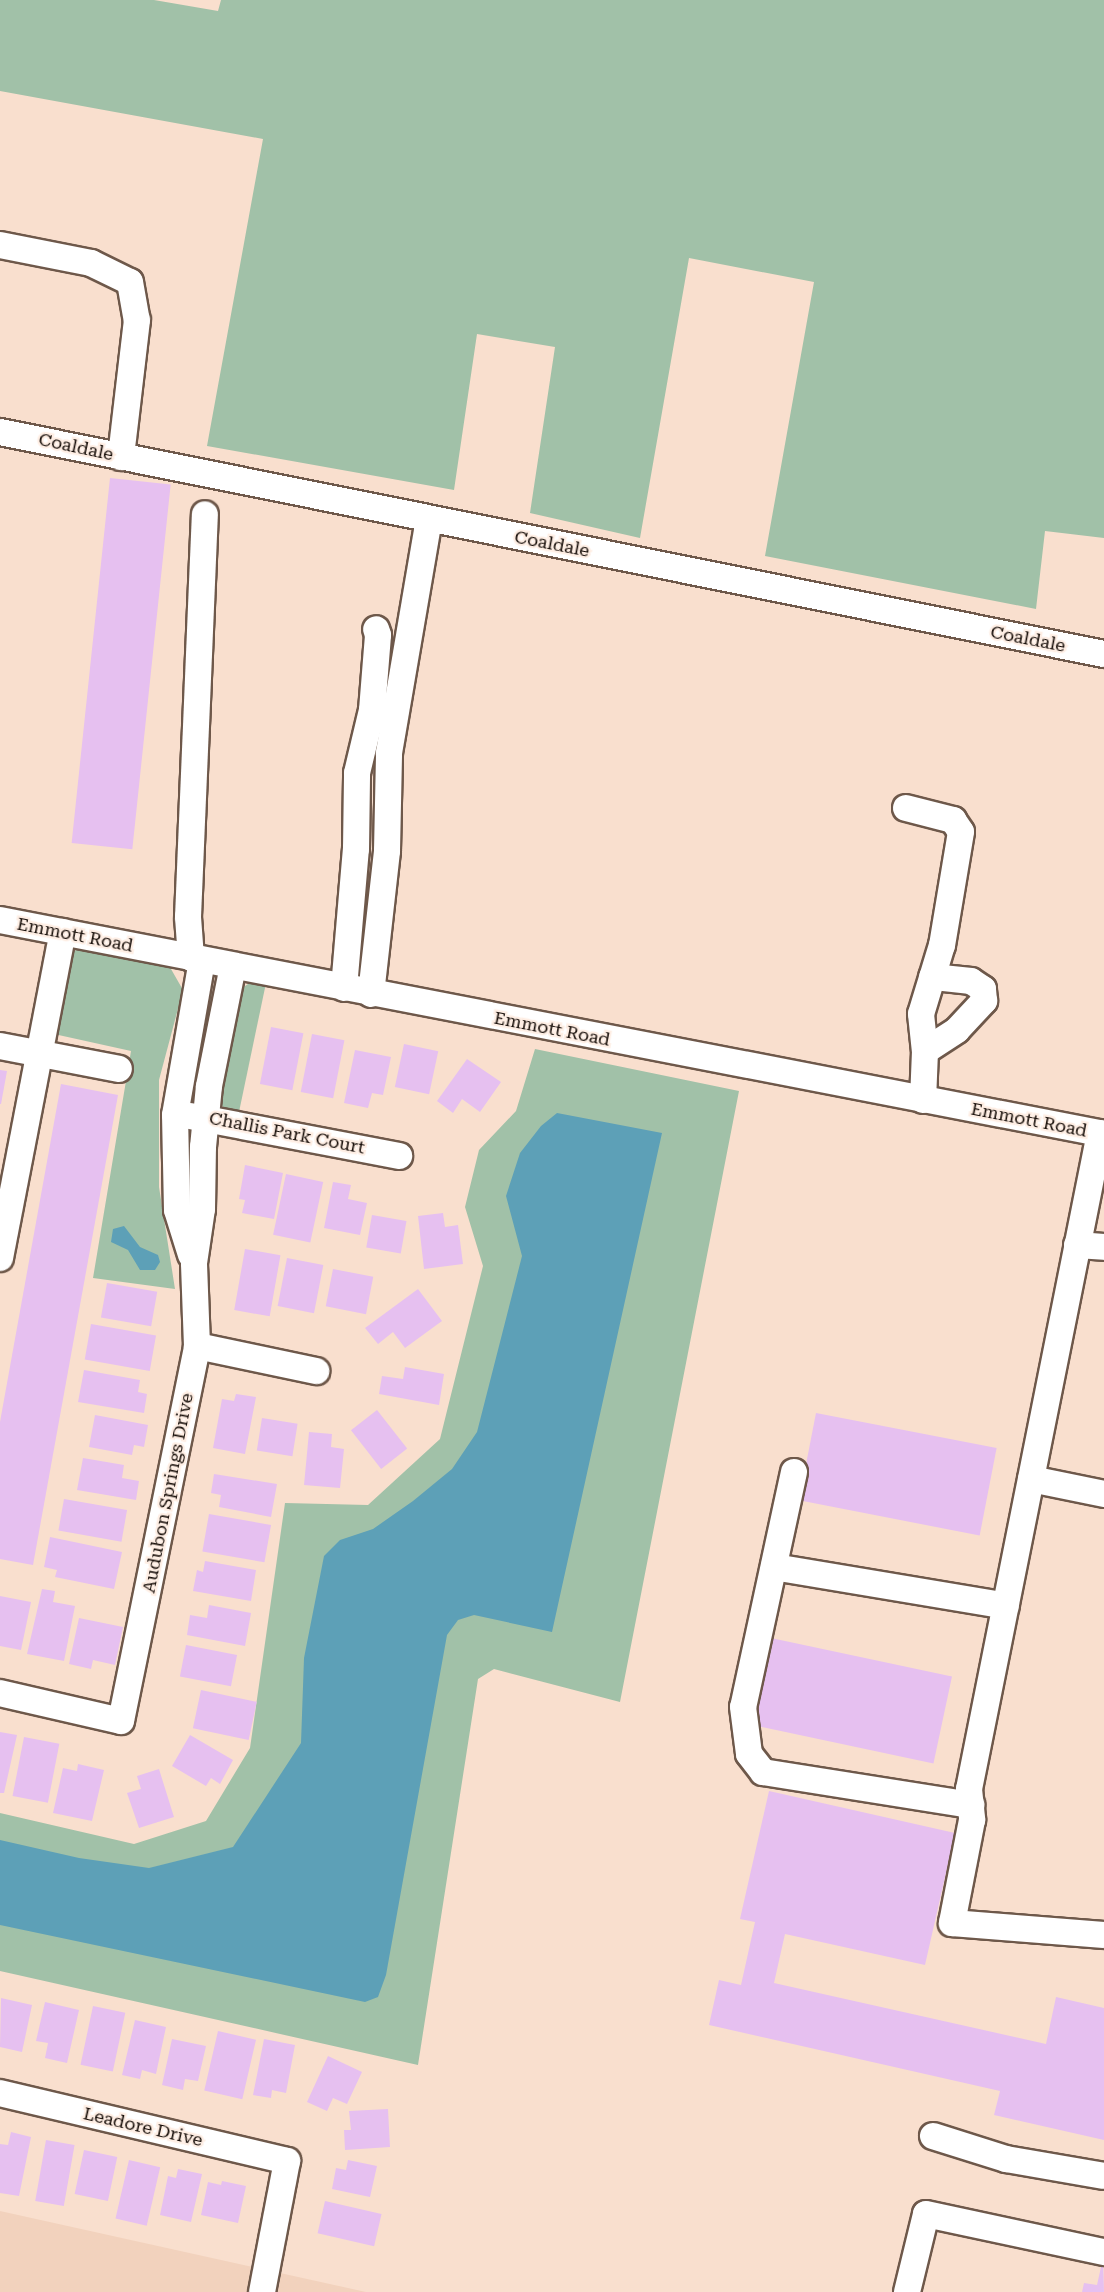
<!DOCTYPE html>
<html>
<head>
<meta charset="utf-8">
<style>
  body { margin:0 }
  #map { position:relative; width:1104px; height:2292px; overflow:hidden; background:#f9dfce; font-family:"Roboto Serif",serif }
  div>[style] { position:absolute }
  .built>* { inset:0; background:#f2d2bd }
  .green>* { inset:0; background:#a1c1a8 }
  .water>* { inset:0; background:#5da0b7 }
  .building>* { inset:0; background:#e6c0f0; transform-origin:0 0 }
  .roads { filter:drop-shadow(2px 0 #6e584a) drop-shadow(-2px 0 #6e584a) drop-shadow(0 2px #6e584a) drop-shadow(0 -2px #6e584a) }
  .minor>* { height:26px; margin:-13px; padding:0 13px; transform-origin:13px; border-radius:13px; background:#fff }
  span { translate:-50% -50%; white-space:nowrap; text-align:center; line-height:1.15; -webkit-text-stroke:4.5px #feeee4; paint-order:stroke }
  .street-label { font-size:18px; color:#160d08 }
</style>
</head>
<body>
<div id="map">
  <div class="built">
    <i style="clip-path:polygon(0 2211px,366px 2292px,0 2292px)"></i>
  </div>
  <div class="green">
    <i style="clip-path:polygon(0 0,154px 0,218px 11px,221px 0,1104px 0,1104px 538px,1045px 531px,1036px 609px,765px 556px,814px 282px,689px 258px,640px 538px,530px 513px,555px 347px,477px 334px,454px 490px,207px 446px,263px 139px,0 91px)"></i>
    <i style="clip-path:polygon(92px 938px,167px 962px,183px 990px,159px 1080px,159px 1187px,175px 1289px,93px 1278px,131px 1051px,54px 1034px,68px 956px)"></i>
    <i style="clip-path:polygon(258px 977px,266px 983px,239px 1112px,226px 1111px,214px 1095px,235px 993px)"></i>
    <i style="clip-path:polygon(204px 992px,216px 994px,197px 1093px,191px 1092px)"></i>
    <i style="clip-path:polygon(535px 1049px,739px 1091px,620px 1702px,494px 1669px,478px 1679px,418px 2065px,0 1971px,0 1813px,134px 1844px,206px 1821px,250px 1748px,285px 1503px,368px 1505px,440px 1439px,483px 1266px,465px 1207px,479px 1150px,516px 1111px)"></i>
  </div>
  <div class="water">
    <i style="clip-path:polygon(557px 1113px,662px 1133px,552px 1632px,474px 1615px,458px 1620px,447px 1635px,386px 1975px,378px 1997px,365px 2002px,0 1925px,0 1840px,79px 1858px,149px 1868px,233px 1847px,301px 1743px,304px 1658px,324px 1556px,340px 1540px,373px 1529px,413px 1501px,452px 1469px,477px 1432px,522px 1256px,506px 1196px,520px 1153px,541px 1126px)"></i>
    <i style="clip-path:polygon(124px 1226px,140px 1247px,158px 1255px,160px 1262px,155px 1270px,140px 1270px,128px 1250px,111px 1242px,113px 1229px)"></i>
  </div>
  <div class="building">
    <i style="left:110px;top:478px;width:61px;height:367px;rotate:6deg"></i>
    <i style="left:271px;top:1027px;width:33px;height:58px;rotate:11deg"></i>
    <i style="left:312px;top:1034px;width:33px;height:59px;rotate:11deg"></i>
    <i style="left:404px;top:1044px;width:35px;height:44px;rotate:12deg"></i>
    <i style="clip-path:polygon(355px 1050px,391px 1057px,383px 1095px,372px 1093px,368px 1108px,344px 1103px)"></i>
    <i style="clip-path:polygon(467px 1059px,501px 1082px,480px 1112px,462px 1099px,453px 1113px,437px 1101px)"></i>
    <i style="clip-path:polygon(0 1070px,7px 1071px,1px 1104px,0 1104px)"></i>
    <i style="clip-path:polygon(61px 1084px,118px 1095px,33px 1565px,0 1559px,0 1422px)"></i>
    <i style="clip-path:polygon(245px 1165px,283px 1173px,274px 1219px,242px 1213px,245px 1200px,239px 1199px)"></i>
    <i style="left:286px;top:1174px;width:38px;height:62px;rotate:12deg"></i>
    <i style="clip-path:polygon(333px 1182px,351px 1185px,348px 1199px,367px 1203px,360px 1235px,324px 1228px)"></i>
    <i style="clip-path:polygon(443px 1213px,445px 1227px,458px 1225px,463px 1264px,424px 1269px,418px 1216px)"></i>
    <i style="left:372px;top:1215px;width:35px;height:33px;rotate:10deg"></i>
    <i style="left:245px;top:1249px;width:36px;height:62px;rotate:10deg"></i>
    <i style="left:287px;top:1258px;width:37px;height:49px;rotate:11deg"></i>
    <i style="left:333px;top:1269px;width:41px;height:38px;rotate:11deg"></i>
    <i style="left:107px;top:1283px;width:51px;height:35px;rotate:10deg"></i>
    <i style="clip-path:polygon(418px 1289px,442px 1321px,405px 1348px,393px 1332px,378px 1344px,365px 1328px)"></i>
    <i style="left:91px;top:1324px;width:66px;height:36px;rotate:10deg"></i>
    <i style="clip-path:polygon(405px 1367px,444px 1374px,439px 1405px,379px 1394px,382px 1376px,403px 1379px)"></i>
    <i style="clip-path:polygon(84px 1370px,140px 1380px,138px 1392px,147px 1394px,144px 1413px,78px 1402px)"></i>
    <i style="clip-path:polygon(236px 1394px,256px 1397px,245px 1454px,213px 1448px,222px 1399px,234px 1401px)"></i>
    <i style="left:377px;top:1410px;width:49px;height:33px;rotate:52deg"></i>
    <i style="left:816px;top:1413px;width:184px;height:89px;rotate:11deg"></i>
    <i style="clip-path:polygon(95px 1415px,148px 1425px,144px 1447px,134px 1445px,132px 1455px,89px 1447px)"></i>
    <i style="left:262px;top:1418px;width:36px;height:33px;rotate:9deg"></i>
    <i style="clip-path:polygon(309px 1432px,332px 1434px,331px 1447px,344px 1449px,340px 1488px,304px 1485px)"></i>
    <i style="clip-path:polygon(83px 1458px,124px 1465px,122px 1478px,139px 1481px,136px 1500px,77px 1490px)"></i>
    <i style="clip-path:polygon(214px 1474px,277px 1484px,271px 1517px,219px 1507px,221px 1495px,211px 1493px)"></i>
    <i style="left:64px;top:1499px;width:64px;height:32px;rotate:10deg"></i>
    <i style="left:209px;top:1514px;width:63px;height:38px;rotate:10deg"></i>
    <i style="clip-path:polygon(50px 1537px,122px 1552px,114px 1589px,55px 1577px,57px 1570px,44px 1567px)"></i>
    <i style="clip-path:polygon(205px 1561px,256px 1570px,251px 1601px,193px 1591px,197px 1570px,203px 1572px)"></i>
    <i style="clip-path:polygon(42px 1589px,55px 1591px,53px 1602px,75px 1606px,64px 1661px,27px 1654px)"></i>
    <i style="clip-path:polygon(0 1596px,31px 1602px,21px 1650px,0 1646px)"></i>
    <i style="clip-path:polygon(209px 1605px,251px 1613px,245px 1646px,187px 1635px,190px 1615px,207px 1618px)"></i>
    <i style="clip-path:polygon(79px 1618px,123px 1627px,115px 1665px,93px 1660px,91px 1669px,69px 1664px)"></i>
    <i style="left:771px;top:1638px;width:185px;height:89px;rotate:12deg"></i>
    <i style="left:186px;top:1645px;width:52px;height:32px;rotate:11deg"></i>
    <i style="left:201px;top:1690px;width:57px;height:39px;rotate:12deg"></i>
    <i style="clip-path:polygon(0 1732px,17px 1735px,4px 1793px,0 1793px)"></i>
    <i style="clip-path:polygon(190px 1735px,233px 1760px,220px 1784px,211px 1778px,206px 1786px,172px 1766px)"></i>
    <i style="left:24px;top:1737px;width:36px;height:60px;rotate:11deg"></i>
    <i style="clip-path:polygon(78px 1764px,104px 1770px,92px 1821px,53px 1813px,63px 1768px,77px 1771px)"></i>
    <i style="clip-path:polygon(159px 1769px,174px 1817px,139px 1828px,127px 1793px,141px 1789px,137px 1776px)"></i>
    <i style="clip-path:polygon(769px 1791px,955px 1833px,925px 1965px,785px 1934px,774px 1983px,1046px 2044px,1056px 1997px,1104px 2008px,1104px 2140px,994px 2115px,1000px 2091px,709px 2025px,719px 1980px,741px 1985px,755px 1922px,740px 1919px)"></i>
    <i style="clip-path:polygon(1px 1998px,32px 2005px,22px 2052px,0 2047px)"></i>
    <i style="clip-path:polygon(45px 2002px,79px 2010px,67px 2063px,45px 2058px,48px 2043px,36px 2041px)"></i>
    <i style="left:93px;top:2006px;width:33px;height:60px;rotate:12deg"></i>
    <i style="clip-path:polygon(135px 2020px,166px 2027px,156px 2074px,142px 2070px,140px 2079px,122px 2075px)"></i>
    <i style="left:218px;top:2031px;width:39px;height:61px;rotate:13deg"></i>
    <i style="clip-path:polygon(172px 2039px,206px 2046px,198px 2081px,185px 2079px,183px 2090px,162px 2085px)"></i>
    <i style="clip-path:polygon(264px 2039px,295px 2045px,286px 2093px,272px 2090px,271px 2098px,253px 2095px)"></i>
    <i style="clip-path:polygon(328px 2056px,362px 2072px,347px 2104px,333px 2098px,327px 2111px,307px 2102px)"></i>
    <i style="clip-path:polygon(388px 2109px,390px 2147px,345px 2150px,344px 2130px,351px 2130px,349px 2111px)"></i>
    <i style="clip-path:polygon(11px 2132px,31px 2137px,19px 2196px,0 2193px,0 2144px,8px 2145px)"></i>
    <i style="left:46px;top:2140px;width:29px;height:62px;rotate:10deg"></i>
    <i style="left:84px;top:2150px;width:34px;height:45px;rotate:12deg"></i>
    <i style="left:129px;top:2160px;width:32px;height:60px;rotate:13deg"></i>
    <i style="clip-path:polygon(348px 2160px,377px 2166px,370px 2197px,332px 2189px,336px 2168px,346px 2170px)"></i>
    <i style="clip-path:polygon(178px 2169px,202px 2174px,191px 2222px,160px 2215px,168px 2176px,176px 2178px)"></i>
    <i style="clip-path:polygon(222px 2181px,246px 2186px,238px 2223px,201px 2215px,208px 2182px,221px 2185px)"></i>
    <i style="left:325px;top:2201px;width:58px;height:33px;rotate:13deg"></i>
    <i style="clip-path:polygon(1103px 2258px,1104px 2292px,1082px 2292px,1084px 2283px,1097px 2285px)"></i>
  </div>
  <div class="roads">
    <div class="minor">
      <i style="left:0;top:245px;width:93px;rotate:11.2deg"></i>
      <i style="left:91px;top:263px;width:43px;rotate:26deg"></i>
      <i style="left:130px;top:282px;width:39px;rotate:80deg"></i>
      <i style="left:137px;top:320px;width:138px;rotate:96.7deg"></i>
      <i style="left:0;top:432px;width:1126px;rotate:11.37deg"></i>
      <i style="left:906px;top:808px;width:49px;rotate:14.3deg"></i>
      <i style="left:953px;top:820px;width:14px;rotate:56deg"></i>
      <i style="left:961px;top:832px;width:115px;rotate:99.5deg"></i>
      <i style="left:942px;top:945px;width:72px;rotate:106.9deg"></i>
      <i style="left:921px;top:1014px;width:37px;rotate:84deg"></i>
      <i style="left:925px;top:1051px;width:49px;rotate:92.3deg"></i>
      <i style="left:0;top:920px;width:1125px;rotate:10.97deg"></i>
      <i style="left:191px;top:958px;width:41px;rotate:-94.2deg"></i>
      <i style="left:188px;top:917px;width:403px;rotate:-87.6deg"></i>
      <i style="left:344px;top:988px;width:140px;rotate:-85.1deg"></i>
      <i style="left:356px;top:849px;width:76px;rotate:-89.2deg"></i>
      <i style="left:357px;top:773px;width:65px;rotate:-76.6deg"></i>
      <i style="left:372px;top:710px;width:75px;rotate:-85.4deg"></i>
      <i style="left:378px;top:635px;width:6px;rotate:-108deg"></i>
      <i style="left:371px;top:994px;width:144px;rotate:-83.6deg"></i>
      <i style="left:387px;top:851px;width:98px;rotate:-88.8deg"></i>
      <i style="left:389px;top:753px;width:236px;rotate:-80.3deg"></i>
      <i style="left:0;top:1046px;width:121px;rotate:10.9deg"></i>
      <i style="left:925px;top:1051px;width:38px;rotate:-33deg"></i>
      <i style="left:957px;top:1030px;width:40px;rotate:-47deg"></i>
      <i style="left:984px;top:1001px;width:12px;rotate:-95deg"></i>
      <i style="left:983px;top:989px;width:14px;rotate:-146deg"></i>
      <i style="left:971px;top:981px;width:39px;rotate:-174deg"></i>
      <i style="left:190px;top:1116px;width:213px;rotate:10.8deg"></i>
      <i style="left:1100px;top:1133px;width:669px;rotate:101.29deg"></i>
      <i style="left:969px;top:1789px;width:31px;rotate:84deg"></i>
      <i style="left:972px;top:1820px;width:105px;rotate:101deg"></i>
      <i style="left:952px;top:1923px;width:152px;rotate:4.5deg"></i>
      <i style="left:1077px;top:1245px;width:27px;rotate:4deg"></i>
      <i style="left:191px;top:1255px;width:47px;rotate:-107.3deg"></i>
      <i style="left:177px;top:1210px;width:95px;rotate:-91.2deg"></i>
      <i style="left:175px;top:1115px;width:157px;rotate:-80.1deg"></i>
      <i style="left:0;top:1258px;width:332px;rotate:-79.1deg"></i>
      <i style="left:197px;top:1346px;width:122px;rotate:11.9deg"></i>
      <i style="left:794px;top:1472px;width:240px;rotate:102.2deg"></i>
      <i style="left:743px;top:1707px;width:47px;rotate:82.7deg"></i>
      <i style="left:749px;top:1754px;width:23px;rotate:52deg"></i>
      <i style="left:763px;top:1772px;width:211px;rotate:9deg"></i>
      <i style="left:1031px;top:1479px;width:75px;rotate:11.6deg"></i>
      <i style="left:774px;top:1567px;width:235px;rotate:9.5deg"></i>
      <i style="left:0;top:1693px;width:124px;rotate:13deg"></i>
      <i style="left:121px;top:1721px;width:383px;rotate:-78.5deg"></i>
      <i style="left:197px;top:1346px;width:83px;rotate:-92.1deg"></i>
      <i style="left:194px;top:1263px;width:55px;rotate:-81.6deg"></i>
      <i style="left:202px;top:1209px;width:62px;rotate:-89.1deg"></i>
      <i style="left:203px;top:1147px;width:61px;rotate:-84.4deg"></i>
      <i style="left:209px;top:1086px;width:122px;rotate:-78.7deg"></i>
      <i style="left:0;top:2093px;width:295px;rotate:13.3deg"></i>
      <i style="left:287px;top:2161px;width:133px;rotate:100.8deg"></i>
      <i style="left:933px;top:2136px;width:77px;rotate:17.5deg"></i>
      <i style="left:1006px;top:2159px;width:99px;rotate:9.8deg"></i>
      <i style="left:907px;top:2292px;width:80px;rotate:-76.3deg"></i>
      <i style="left:926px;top:2214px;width:182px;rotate:12.1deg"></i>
    </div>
  </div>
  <div class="street-label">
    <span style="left:76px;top:447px;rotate:12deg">Coaldale</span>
    <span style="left:552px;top:544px;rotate:11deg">Coaldale</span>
    <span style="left:1028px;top:639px;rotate:11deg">Coaldale</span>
    <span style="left:75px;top:935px;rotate:11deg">Emmott Road</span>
    <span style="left:552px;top:1029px;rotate:11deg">Emmott Road</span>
    <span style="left:1029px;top:1120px;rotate:11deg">Emmott Road</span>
    <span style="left:287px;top:1133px;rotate:11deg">Challis Park Court</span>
    <span style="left:168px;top:1493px;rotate:-79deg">Audubon Springs Drive</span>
    <span style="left:143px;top:2127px;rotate:13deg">Leadore Drive</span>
  </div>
</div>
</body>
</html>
